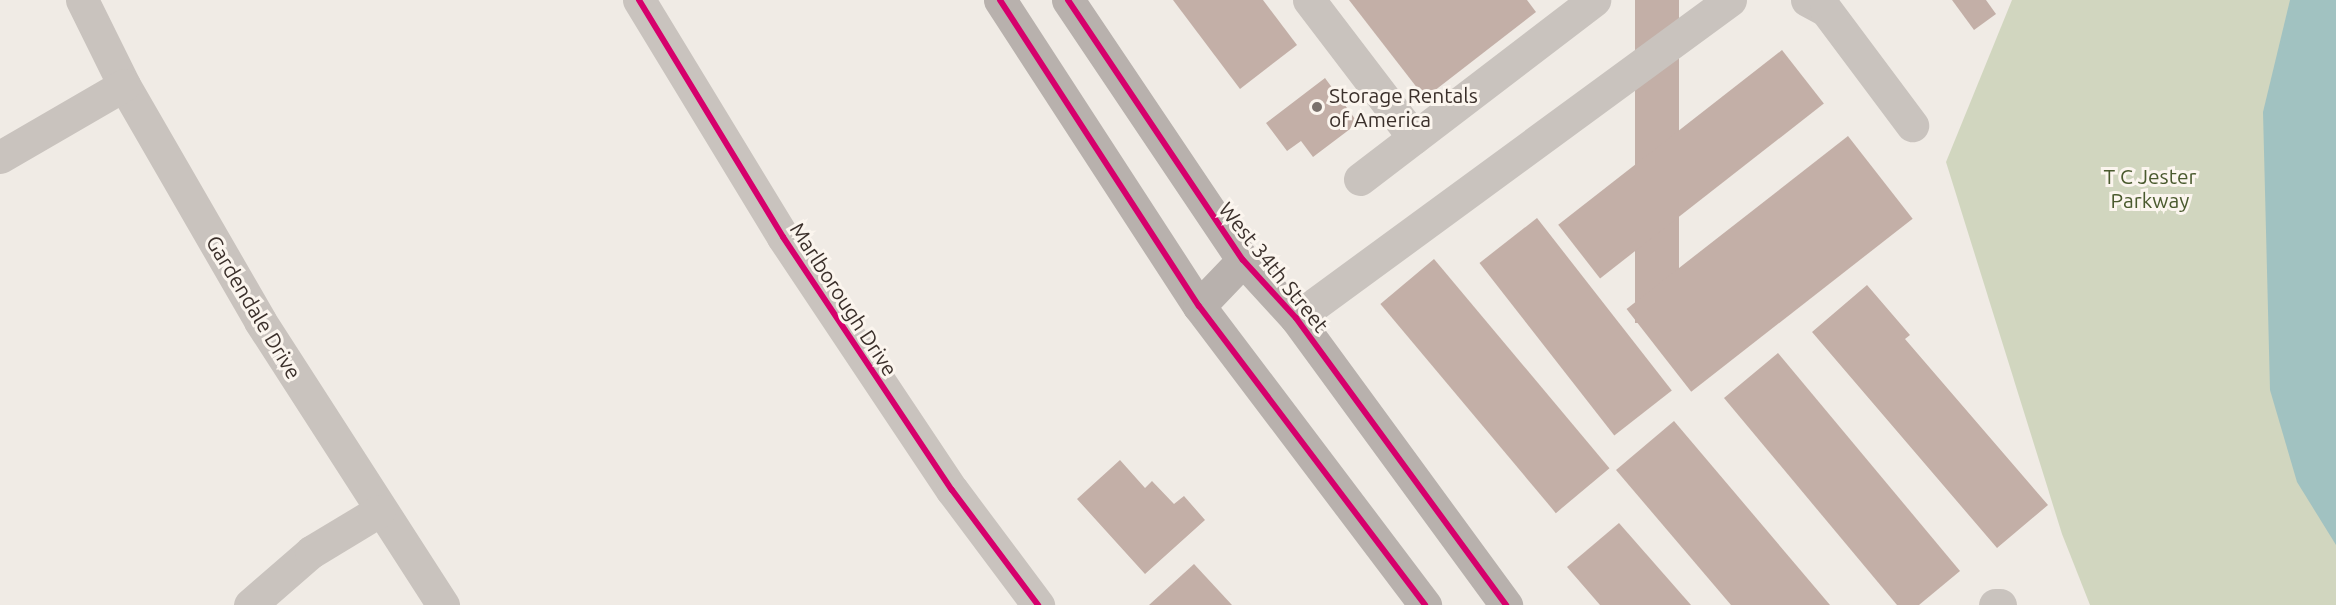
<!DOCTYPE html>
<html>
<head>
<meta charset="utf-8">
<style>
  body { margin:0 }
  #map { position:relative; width:2336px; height:605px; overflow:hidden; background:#f0ebe5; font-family:Ubuntu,sans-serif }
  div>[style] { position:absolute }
  .green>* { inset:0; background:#d1d6bf }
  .water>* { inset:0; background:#a1c2c1 }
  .building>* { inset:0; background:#c3afa7; transform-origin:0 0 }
  .minor>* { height:33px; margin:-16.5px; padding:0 16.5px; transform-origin:16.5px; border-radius:16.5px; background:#c9c3be }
  .major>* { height:33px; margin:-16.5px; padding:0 16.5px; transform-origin:16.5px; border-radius:16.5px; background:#b8b1ad }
  .cycleway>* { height:6px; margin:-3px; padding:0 3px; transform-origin:3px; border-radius:3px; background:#d6006c }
  .dots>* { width:16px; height:16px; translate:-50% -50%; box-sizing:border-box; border:3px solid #fbf5ee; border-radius:50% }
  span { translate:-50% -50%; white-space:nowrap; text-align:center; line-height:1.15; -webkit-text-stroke:6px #fbf5ee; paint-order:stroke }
  .poi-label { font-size:21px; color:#3b302b }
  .left { translate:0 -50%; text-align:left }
  .park-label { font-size:21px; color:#4a5a2e }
  .street-label { font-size:21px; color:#3b302b }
</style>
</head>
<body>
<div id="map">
  <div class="green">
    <i style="clip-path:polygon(2012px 0,2336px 0,2336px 605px,2090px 605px,2062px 534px,1946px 162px)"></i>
  </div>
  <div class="water">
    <i style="clip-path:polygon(2290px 0,2336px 0,2336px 545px,2297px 482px,2270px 390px,2263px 112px)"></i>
  </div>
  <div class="building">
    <i style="clip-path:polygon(1173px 0,1263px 0,1297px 45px,1240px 89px)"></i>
    <i style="clip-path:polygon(1349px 0,1527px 0,1536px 12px,1425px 98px)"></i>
    <i style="left:1635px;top:0;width:44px;height:323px"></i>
    <i style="clip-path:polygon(1952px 0,1986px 0,1996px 14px,1974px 30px)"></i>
    <i style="left:1782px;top:50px;width:68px;height:284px;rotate:52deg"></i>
    <i style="clip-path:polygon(1325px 78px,1358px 123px,1313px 157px,1301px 141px,1287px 151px,1266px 123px)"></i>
    <i style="left:1848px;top:136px;width:105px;height:281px;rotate:52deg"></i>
    <i style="left:1537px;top:218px;width:219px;height:73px;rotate:52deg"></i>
    <i style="left:1434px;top:259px;width:273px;height:70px;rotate:50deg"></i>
    <i style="clip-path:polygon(1867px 285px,1910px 335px,1905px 339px,2048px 505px,1997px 548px,1812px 332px)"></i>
    <i style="clip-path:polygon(1778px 353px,1960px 571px,1919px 605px,1897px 605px,1724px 398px)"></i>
    <i style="clip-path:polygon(1674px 421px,1830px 605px,1731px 605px,1616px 470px)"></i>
    <i style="clip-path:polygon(1120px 460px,1145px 488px,1152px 481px,1174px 504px,1184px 496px,1205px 520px,1145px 574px,1077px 499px)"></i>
    <i style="clip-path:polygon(1619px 523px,1691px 605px,1600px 605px,1567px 567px)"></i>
    <i style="clip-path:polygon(1194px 564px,1232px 605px,1149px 605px)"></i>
  </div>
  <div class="minor">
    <i style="left:82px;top:0;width:95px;rotate:63.7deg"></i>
    <i style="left:124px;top:85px;width:272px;rotate:60deg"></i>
    <i style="left:260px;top:321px;width:338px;rotate:57.2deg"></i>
    <i style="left:639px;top:0;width:277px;rotate:58.7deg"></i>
    <i style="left:783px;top:237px;width:304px;rotate:56.3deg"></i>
    <i style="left:952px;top:490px;width:144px;rotate:53.2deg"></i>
    <i style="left:1309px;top:0;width:173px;rotate:52.7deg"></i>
    <i style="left:1807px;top:0;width:21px;rotate:28deg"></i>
    <i style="left:1826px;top:10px;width:144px;rotate:53.2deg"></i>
    <i style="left:0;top:157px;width:143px;rotate:-30.1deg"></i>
    <i style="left:1360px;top:179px;width:295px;rotate:-37.4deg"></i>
    <i style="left:1296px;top:318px;width:538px;rotate:-36.23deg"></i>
    <i style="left:250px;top:605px;width:81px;rotate:-41deg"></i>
    <i style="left:311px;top:552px;width:79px;rotate:-31.1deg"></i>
    <i style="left:1995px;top:605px;width:5px"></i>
  </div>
  <div class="major">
    <i style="left:1000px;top:0;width:365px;rotate:57deg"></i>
    <i style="left:1199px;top:306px;width:375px;rotate:52.9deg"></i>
    <i style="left:1068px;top:0;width:313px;rotate:56.1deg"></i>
    <i style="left:1243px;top:260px;width:79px;rotate:47.6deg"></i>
    <i style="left:1296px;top:318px;width:356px;rotate:53.8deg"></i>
    <i style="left:1199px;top:306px;width:64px;rotate:-46.3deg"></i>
  </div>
  <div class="cycleway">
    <i style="left:639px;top:0;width:277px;rotate:58.7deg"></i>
    <i style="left:783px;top:237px;width:304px;rotate:56.3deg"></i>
    <i style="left:952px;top:490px;width:144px;rotate:53.2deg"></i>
    <i style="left:1000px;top:0;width:365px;rotate:57deg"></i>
    <i style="left:1199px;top:306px;width:375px;rotate:52.9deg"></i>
    <i style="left:1068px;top:0;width:313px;rotate:56.1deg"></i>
    <i style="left:1243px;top:260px;width:79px;rotate:47.6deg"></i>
    <i style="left:1296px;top:318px;width:356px;rotate:53.8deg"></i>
  </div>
  <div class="dots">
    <i style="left:1317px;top:107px;background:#7a716c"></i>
  </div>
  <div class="poi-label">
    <span class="left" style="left:1329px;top:107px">Storage Rentals<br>of America</span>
  </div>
  <div class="park-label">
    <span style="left:2150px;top:188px">T C Jester<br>Parkway</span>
  </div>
  <div class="street-label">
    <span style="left:1274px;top:267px;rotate:51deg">West 34th Street</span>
    <span style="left:844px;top:299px;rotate:57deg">Marlborough Drive</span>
    <span style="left:254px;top:307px;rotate:59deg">Gardendale Drive</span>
  </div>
</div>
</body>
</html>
